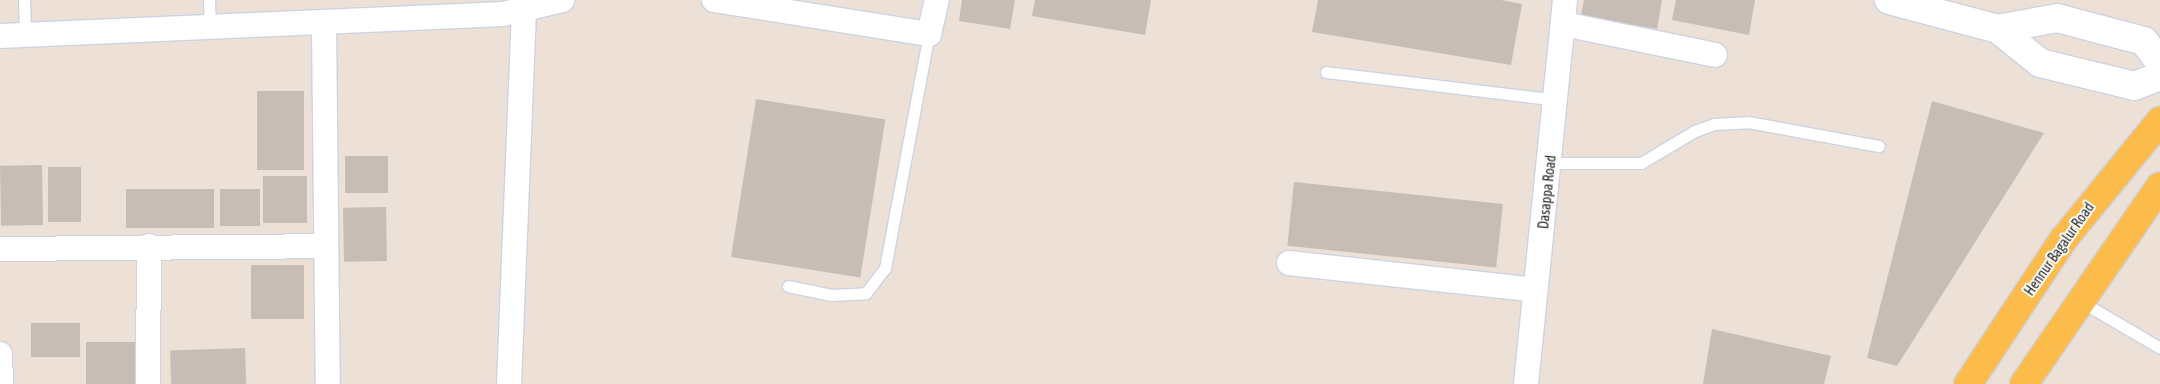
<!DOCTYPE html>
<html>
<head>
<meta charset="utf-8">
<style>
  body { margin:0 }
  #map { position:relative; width:2160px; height:384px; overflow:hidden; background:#ece0d7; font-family:"Asap Condensed",sans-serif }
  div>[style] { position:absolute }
  .building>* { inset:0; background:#c6bdb7; transform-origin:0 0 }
  .roads { filter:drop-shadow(1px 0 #ccd3e2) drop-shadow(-1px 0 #ccd3e2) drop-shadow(0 1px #ccd3e2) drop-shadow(0 -1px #ccd3e2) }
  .lane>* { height:11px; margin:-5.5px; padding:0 5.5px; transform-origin:5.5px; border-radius:5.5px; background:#fff }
  .street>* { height:24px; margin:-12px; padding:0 12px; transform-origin:12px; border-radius:12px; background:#fff }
  .secondary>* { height:28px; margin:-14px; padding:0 14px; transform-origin:14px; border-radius:14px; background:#fff }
  .primary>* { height:28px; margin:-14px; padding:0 14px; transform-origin:14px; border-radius:14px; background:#fcbc4c }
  span { translate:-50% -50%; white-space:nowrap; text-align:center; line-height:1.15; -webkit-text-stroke:4px #fff; paint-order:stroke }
  .street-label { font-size:14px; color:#272727 }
</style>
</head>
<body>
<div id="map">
  <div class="building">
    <i style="clip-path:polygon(962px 0,1015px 0,1010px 29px,959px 21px)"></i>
    <i style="clip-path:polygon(1035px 0,1151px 0,1145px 35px,1032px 16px)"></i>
    <i style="clip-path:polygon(1318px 0,1501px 0,1522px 4px,1511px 65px,1312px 32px)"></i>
    <i style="clip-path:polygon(1584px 0,1662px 0,1657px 29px,1581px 15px)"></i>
    <i style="clip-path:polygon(1676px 0,1755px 0,1749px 35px,1672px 20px)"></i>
    <i style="left:257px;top:91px;width:47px;height:79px"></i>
    <i style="left:756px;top:99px;width:131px;height:160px;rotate:9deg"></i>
    <i style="clip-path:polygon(1932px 101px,2044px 133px,1897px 366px,1867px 358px)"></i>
    <i style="left:345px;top:156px;width:43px;height:37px"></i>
    <i style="left:42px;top:165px;width:60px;height:42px;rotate:89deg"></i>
    <i style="left:48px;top:167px;width:33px;height:55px"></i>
    <i style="left:263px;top:176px;width:44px;height:47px"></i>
    <i style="left:1294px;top:182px;width:210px;height:64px;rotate:6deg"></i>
    <i style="left:126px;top:189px;width:88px;height:39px"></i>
    <i style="left:220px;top:189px;width:40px;height:37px"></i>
    <i style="left:386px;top:207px;width:54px;height:43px;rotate:89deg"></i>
    <i style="left:251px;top:265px;width:53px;height:54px"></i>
    <i style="left:31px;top:323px;width:49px;height:34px"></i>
    <i style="clip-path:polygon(1712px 329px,1831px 356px,1824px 384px,1703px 384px)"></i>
    <i style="left:86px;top:342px;width:49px;height:42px"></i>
    <i style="left:245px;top:348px;width:36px;height:75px;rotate:88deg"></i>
  </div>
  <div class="roads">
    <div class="lane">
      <i style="left:24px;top:0;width:35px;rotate:88deg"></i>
      <i style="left:209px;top:0;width:28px;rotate:88deg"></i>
      <i style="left:1326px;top:72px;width:232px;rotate:6.9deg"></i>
      <i style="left:1551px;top:163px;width:90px"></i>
      <i style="left:1641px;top:163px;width:63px;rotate:-30.7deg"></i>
      <i style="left:1695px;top:131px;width:20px;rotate:-20deg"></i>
      <i style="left:1714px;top:124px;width:34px;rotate:-3deg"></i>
      <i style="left:1748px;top:122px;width:133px;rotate:10.4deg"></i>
      <i style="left:788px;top:286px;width:44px;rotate:11.8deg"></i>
      <i style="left:831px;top:295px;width:35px;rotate:-3deg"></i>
      <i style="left:866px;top:293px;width:31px;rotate:-53deg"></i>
      <i style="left:885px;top:268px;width:238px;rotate:-79.4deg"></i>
      <i style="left:2080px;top:301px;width:93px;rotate:30.4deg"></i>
    </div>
    <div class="street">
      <i style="left:714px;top:0;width:218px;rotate:9deg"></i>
      <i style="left:929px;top:34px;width:35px;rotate:-77deg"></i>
      <i style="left:324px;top:24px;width:360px;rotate:89.4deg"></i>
      <i style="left:1563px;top:24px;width:155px;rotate:11.5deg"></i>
      <i style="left:0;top:36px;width:503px;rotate:-2.5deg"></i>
      <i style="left:503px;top:14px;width:61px;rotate:-13.3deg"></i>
      <i style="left:0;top:249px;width:325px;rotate:-0.5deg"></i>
      <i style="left:1289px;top:263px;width:248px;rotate:6.2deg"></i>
      <i style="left:0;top:354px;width:30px;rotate:88deg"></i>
      <i style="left:148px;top:384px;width:138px;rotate:-89.6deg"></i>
      <i style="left:509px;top:384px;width:373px;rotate:-87.7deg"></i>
      <i style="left:1526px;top:384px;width:386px;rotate:-84.2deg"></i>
    </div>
    <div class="secondary">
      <i style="left:1889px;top:0;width:113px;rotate:14.9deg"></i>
      <i style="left:1998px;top:29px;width:54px;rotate:39deg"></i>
      <i style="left:2040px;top:63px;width:97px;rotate:13.7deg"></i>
      <i style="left:2134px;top:86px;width:28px;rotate:-21deg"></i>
      <i style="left:1998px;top:29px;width:60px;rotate:-10.6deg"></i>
      <i style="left:2057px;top:18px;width:90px;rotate:14.8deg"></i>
      <i style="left:2144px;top:41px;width:26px;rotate:53deg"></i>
    </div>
    <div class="primary">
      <i style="left:1968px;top:384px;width:173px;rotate:-56.6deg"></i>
      <i style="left:2063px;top:240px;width:154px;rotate:-50.8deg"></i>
      <i style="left:2024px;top:384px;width:240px;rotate:-55.5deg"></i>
    </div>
  </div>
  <div class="street-label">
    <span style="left:1547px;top:192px;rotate:-84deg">Dasappa Road</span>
    <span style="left:2059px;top:249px;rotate:-55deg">Hennur Bagalur Road</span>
  </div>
</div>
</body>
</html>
